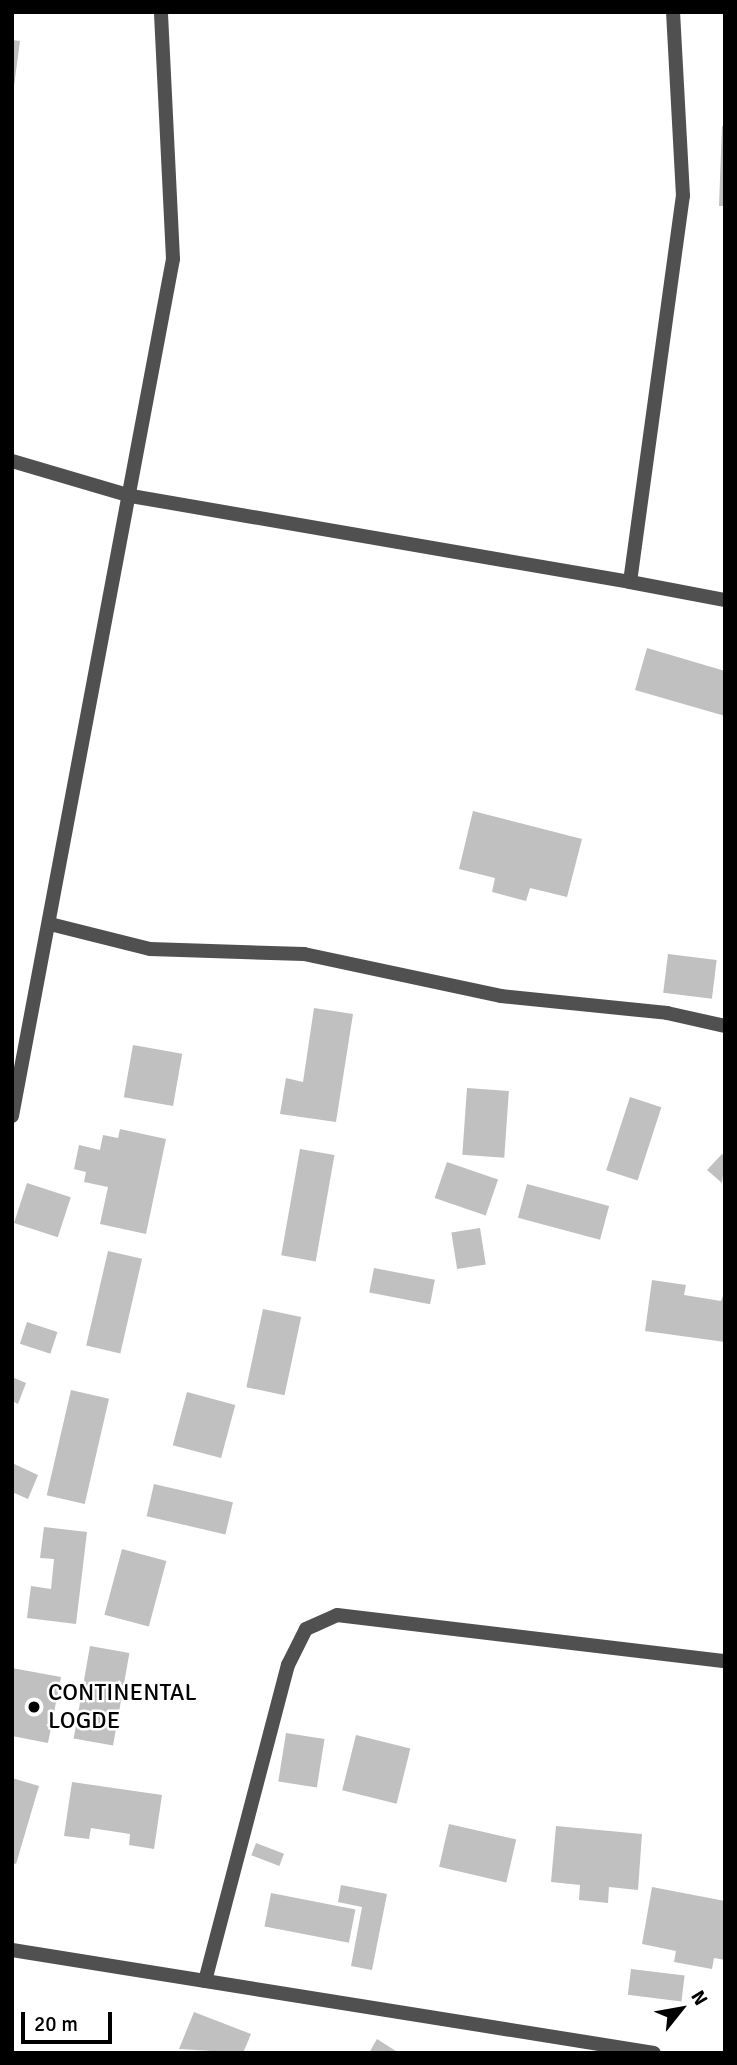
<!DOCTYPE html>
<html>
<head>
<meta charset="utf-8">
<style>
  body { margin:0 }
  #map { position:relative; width:737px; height:2065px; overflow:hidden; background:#fff; font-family:Signika,sans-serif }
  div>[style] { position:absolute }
  .building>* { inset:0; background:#c0c0c0; transform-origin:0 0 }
  .street>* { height:14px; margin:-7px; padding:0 7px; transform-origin:7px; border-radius:7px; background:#505050 }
  .dots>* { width:19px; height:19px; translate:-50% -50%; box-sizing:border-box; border:4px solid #fff; border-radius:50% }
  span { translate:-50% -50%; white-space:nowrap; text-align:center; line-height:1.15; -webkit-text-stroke:5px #fff; paint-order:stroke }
  .poi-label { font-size:24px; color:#000 }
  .left { translate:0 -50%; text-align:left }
  .frame { position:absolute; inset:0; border:14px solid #000; pointer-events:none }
  .north { position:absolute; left:646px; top:1974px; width:70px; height:70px; -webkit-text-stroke:5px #fff; paint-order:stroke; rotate:59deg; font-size:19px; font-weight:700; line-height:28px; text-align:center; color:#000 }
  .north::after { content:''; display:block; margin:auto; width:24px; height:32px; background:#000; clip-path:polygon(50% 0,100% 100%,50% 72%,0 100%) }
  .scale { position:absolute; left:21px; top:2012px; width:91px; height:32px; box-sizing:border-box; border:4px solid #000; border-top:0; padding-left:9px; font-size:21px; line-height:24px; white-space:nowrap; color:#000; -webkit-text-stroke:5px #fff; paint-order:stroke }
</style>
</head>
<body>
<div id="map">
  <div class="building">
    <i style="clip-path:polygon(12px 40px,20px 41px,14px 86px,12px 86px)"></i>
    <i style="clip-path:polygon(722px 126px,725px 126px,725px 206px,719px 206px)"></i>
    <i style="clip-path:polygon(647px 648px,725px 671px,725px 716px,635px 690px)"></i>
    <i style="clip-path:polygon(473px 811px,582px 839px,567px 897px,530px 888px,526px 901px,492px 892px,495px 878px,459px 869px)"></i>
    <i style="left:668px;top:954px;width:49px;height:39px;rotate:7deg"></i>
    <i style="clip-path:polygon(314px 1008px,353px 1014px,336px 1122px,280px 1114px,286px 1078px,303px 1082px)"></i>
    <i style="left:133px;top:1045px;width:50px;height:53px;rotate:10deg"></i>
    <i style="left:467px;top:1088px;width:42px;height:67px;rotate:4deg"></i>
    <i style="left:630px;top:1097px;width:33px;height:77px;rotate:18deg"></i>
    <i style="clip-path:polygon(120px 1129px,166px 1139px,146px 1234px,100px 1224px,108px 1187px,84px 1182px,86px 1172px,74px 1169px,79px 1145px,100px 1150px,103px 1135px,118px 1138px)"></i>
    <i style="left:300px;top:1149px;width:35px;height:108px;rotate:10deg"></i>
    <i style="clip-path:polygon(722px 1154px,725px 1156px,722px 1183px,707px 1170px)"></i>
    <i style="left:447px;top:1162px;width:54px;height:38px;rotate:19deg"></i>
    <i style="left:27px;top:1183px;width:46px;height:42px;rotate:18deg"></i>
    <i style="left:527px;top:1184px;width:85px;height:35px;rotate:15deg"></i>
    <i style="left:480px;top:1228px;width:37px;height:29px;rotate:81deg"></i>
    <i style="left:108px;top:1251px;width:35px;height:97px;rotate:13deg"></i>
    <i style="left:374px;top:1268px;width:62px;height:25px;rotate:11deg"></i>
    <i style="clip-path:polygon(652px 1280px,686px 1285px,684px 1295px,721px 1301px,725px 1291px,725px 1342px,645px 1331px)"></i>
    <i style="left:263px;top:1309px;width:39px;height:80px;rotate:12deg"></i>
    <i style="left:27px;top:1322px;width:32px;height:23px;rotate:18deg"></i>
    <i style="clip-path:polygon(12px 1377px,26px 1383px,18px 1404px,12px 1401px)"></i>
    <i style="left:71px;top:1390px;width:39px;height:108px;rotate:13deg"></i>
    <i style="left:187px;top:1392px;width:50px;height:55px;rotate:15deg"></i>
    <i style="clip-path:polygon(12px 1463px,38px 1475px,28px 1499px,12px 1492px)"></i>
    <i style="left:154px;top:1484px;width:81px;height:33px;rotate:13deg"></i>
    <i style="clip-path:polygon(44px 1527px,87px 1532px,76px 1624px,27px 1618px,31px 1586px,51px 1589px,54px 1559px,40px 1558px)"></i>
    <i style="left:122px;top:1549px;width:46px;height:68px;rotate:15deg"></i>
    <i style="left:90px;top:1646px;width:40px;height:94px;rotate:10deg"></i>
    <i style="clip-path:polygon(12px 1668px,61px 1677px,48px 1743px,12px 1736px)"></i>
    <i style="left:286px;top:1733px;width:39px;height:49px;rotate:9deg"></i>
    <i style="left:356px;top:1735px;width:56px;height:57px;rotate:14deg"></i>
    <i style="clip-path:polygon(12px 1778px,39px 1786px,16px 1864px,12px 1863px)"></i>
    <i style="clip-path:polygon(72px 1782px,162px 1795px,154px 1849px,129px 1845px,130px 1834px,91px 1828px,89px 1839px,64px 1836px)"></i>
    <i style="left:449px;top:1824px;width:69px;height:44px;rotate:13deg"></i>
    <i style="clip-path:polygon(556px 1826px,642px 1834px,638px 1890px,609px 1887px,608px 1903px,579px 1900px,580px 1885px,551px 1882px)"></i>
    <i style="left:256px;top:1843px;width:30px;height:13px;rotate:21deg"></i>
    <i style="clip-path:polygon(341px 1885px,387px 1894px,372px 1970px,351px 1966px,362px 1907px,338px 1902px)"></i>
    <i style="clip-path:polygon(652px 1887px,725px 1901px,725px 1960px,714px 1958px,712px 1969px,674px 1962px,676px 1951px,642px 1944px)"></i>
    <i style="left:271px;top:1893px;width:86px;height:34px;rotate:11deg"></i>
    <i style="left:631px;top:1969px;width:54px;height:26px;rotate:7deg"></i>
    <i style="clip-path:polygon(194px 2012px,251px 2034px,243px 2053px,179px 2049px)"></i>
    <i style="clip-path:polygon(377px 2039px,399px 2053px,369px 2053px)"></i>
  </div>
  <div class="street">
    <i style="left:12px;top:461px;width:124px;rotate:16.4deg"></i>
    <i style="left:131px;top:496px;width:506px;rotate:9.78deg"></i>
    <i style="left:630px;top:582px;width:390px;rotate:-82.2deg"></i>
    <i style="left:683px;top:196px;width:184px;rotate:-93.1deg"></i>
    <i style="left:630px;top:582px;width:97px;rotate:10.7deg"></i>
    <i style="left:50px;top:924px;width:103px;rotate:14deg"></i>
    <i style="left:150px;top:949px;width:154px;rotate:1.9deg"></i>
    <i style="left:304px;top:954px;width:201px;rotate:12deg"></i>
    <i style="left:501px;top:996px;width:167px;rotate:5.8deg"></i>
    <i style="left:667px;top:1013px;width:59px;rotate:12.6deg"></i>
    <i style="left:12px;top:1116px;width:872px;rotate:-79.36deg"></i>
    <i style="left:173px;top:259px;width:247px;rotate:-92.8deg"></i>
    <i style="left:12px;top:1950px;width:650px;rotate:9.11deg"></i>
    <i style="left:205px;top:1981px;width:327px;rotate:-75.3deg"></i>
    <i style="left:288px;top:1665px;width:40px;rotate:-63.4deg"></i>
    <i style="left:306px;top:1629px;width:34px;rotate:-24deg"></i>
    <i style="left:337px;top:1615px;width:391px;rotate:6.8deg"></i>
  </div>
  <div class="dots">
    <i style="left:34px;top:1707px;background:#000"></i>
  </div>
  <div class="poi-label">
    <span class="left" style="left:48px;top:1707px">CONTINENTAL<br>LOGDE</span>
  </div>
  <div class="frame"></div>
  <div class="north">N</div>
  <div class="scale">20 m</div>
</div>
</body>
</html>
